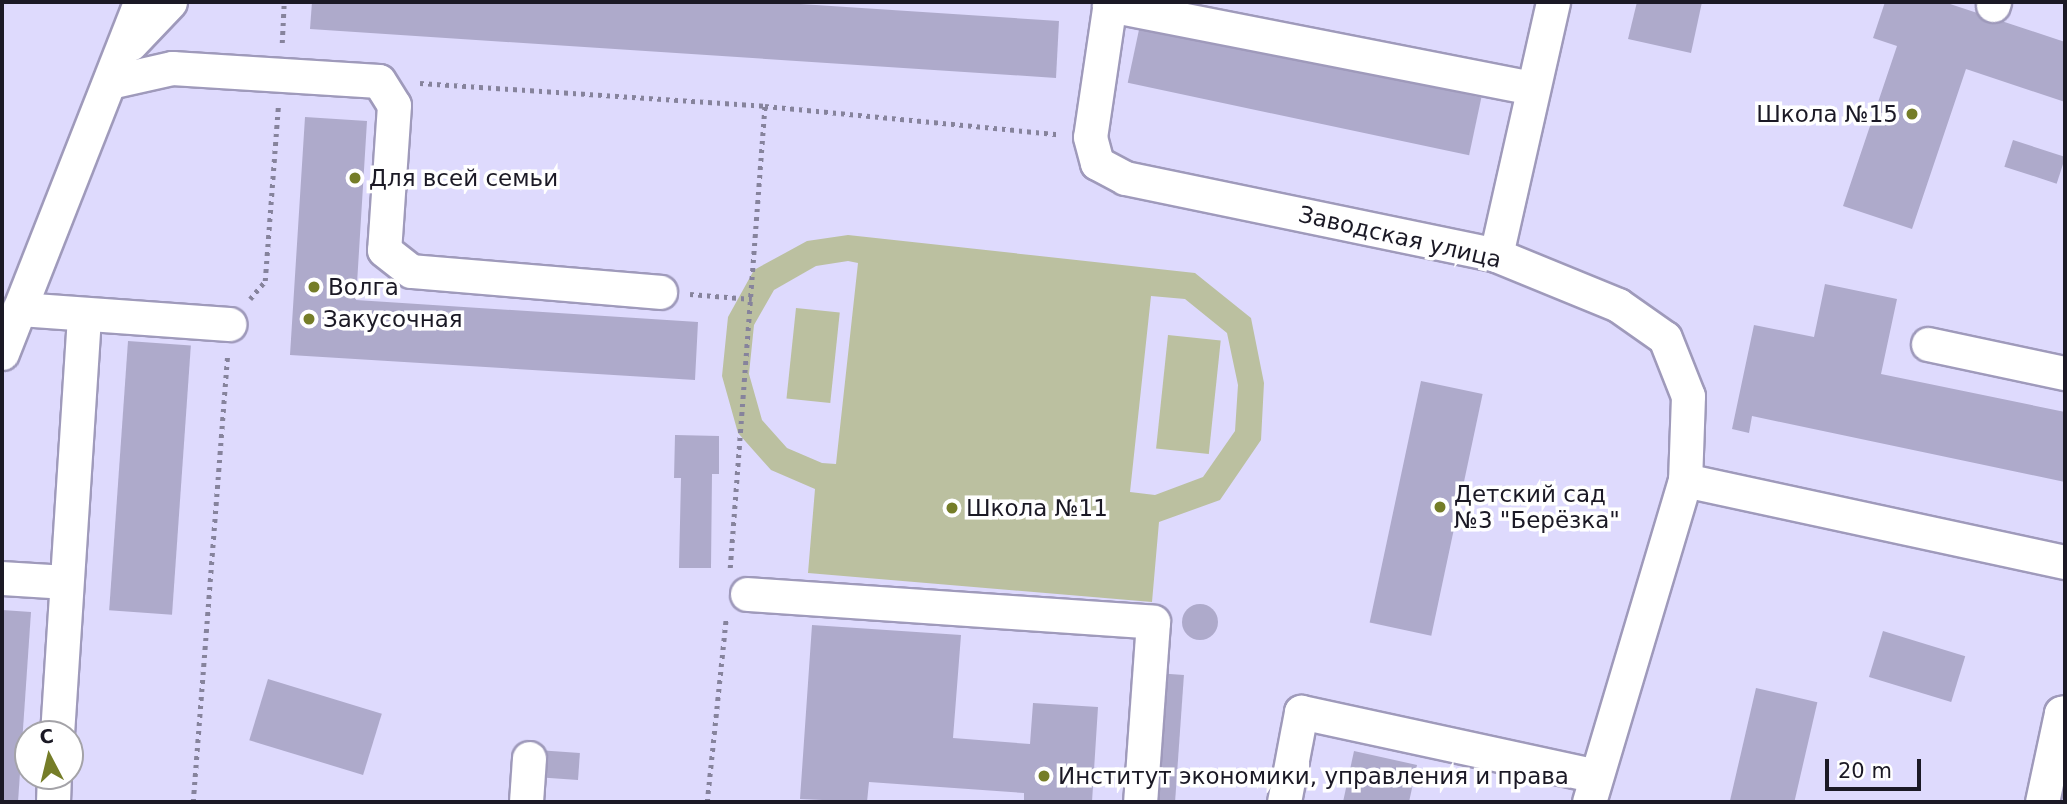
<!DOCTYPE html>
<html>
<head>
<meta charset="utf-8">
<style>
  body { margin:0 }
  #map { position:relative; width:2067px; height:804px; overflow:hidden; background:#dedafd; font-family:"DejaVu Sans",sans-serif }
  div>[style] { position:absolute }
  .green>* { inset:0; background:#bbc0a0; transform-origin:0 0 }
  .building>* { inset:0; background:#aeaacb; transform-origin:0 0 }
  .round { border-radius:50% }
  .path>* { height:4.5px; margin-top:-2.25px; transform-origin:0; background:repeating-linear-gradient(90deg,#86839c 0 3.5px,transparent 0 8.5px) }
  .roads { filter:drop-shadow(2px 0 #9f9abb) drop-shadow(-2px 0 #9f9abb) drop-shadow(0 2px #9f9abb) drop-shadow(0 -2px #9f9abb) }
  .minor>* { height:33px; margin:-16.5px; padding:0 16.5px; transform-origin:16.5px; border-radius:16.5px; background:#fff }
  .dots>* { width:19px; height:19px; translate:-50% -50%; box-sizing:border-box; border:4px solid #fff; border-radius:50% }
  span { translate:-50% -50%; white-space:nowrap; text-align:center; line-height:1.15; -webkit-text-stroke:7px #fff; paint-order:stroke }
  .poi-label { font-size:23px; color:#1b1925 }
  .right { translate:-100% -50%; text-align:right }
  .left { translate:0 -50%; text-align:left }
  .street-label { font-size:23px; color:#1b1925 }
  .frame { position:absolute; inset:0; border:4px solid #1b1925; pointer-events:none }
  .north { position:absolute; left:14px; top:720px; width:70px; height:70px; box-sizing:border-box; background:#fff; border:2px solid #a4a3a8; border-radius:50%; rotate:353deg; font-size:19px; font-weight:700; line-height:28px; text-align:center; color:#1b1925 }
  .north::after { content:''; display:block; margin:auto; width:24px; height:32px; background:#757d28; clip-path:polygon(50% 0,100% 100%,50% 72%,0 100%) }
  .scale { position:absolute; left:1825px; top:759px; width:96px; height:32px; box-sizing:border-box; border:4px solid #1b1925; border-top:0; padding-left:9px; font-size:21px; line-height:24px; white-space:nowrap; color:#1b1925; -webkit-text-stroke:5px #fff; paint-order:stroke }
</style>
</head>
<body>
<div id="map">
  <div class="green">
    <i style="clip-path:polygon(evenodd,848px 235px,1195px 273px,1251px 318px,1264px 383px,1261px 440px,1220px 500px,1159px 522px,1152px 602px,808px 573px,815px 489px,771px 470px,738px 433px,722px 376px,728px 317px,754px 270px,807px 241px,848px 235px,848px 261px,858px 263px,836px 464px,822px 463px,787px 448px,762px 420px,749px 374px,754px 325px,774px 290px,816px 266px,848px 261px,848px 235px,1151px 296px,1185px 299px,1227px 333px,1238px 385px,1235px 431px,1203px 477px,1155px 495px,1130px 492px,1151px 296px)"></i>
    <i style="left:796px;top:308px;width:44px;height:91px;rotate:6deg"></i>
    <i style="left:1168px;top:335px;width:53px;height:114px;rotate:6deg"></i>
  </div>
  <div class="building">
    <i style="clip-path:polygon(312px 2px,770px 2px,1059px 21px,1056px 78px,310px 29px)"></i>
    <i style="clip-path:polygon(1637px 2px,1702px 2px,1691px 53px,1628px 39px)"></i>
    <i style="clip-path:polygon(1885px 2px,1944px 2px,2065px 42px,2065px 102px,1966px 69px,1912px 229px,1843px 206px,1897px 46px,1873px 38px)"></i>
    <i style="left:1140px;top:25px;width:349px;height:59px;rotate:12deg"></i>
    <i style="clip-path:polygon(305px 117px,367px 121px,356px 300px,698px 322px,695px 380px,290px 355px)"></i>
    <i style="left:2013px;top:140px;width:55px;height:28px;rotate:18deg"></i>
    <i style="clip-path:polygon(1825px 284px,1897px 299px,1881px 374px,2065px 412px,2065px 482px,1752px 416px,1749px 433px,1732px 429px,1754px 325px,1814px 337px)"></i>
    <i style="left:128px;top:341px;width:63px;height:270px;rotate:4deg"></i>
    <i style="left:1421px;top:381px;width:63px;height:247px;rotate:12deg"></i>
    <i style="clip-path:polygon(675px 435px,719px 436px,719px 474px,712px 474px,711px 568px,679px 568px,681px 478px,674px 478px)"></i>
    <i class="round" style="left:1182px;top:604px;width:36px;height:36px"></i>
    <i style="clip-path:polygon(2px 610px,31px 612px,18px 802px,2px 802px)"></i>
    <i style="clip-path:polygon(812px 625px,961px 635px,953px 738px,1030px 744px,1033px 703px,1098px 707px,1092px 802px,1024px 802px,1024px 793px,869px 782px,867px 802px,800px 799px)"></i>
    <i style="left:1883px;top:631px;width:86px;height:48px;rotate:17deg"></i>
    <i style="left:1156px;top:673px;width:28px;height:129px;rotate:4deg"></i>
    <i style="left:268px;top:679px;width:119px;height:64px;rotate:17deg"></i>
    <i style="left:1756px;top:688px;width:63px;height:117px;rotate:13deg"></i>
    <i style="left:537px;top:750px;width:43px;height:27px;rotate:4deg"></i>
    <i style="clip-path:polygon(1354px 751px,1417px 765px,1409px 802px,1343px 802px)"></i>
  </div>
  <div class="path">
    <i style="left:282px;top:43px;width:41px;rotate:-87.2deg"></i>
    <i style="left:420px;top:83px;width:346px;rotate:3.8deg"></i>
    <i style="left:690px;top:294px;width:62px;rotate:4.6deg"></i>
    <i style="left:250px;top:299px;width:23px;rotate:-50deg"></i>
    <i style="left:265px;top:281px;width:174px;rotate:-85.7deg"></i>
    <i style="left:730px;top:568px;width:463px;rotate:-85.7deg"></i>
    <i style="left:765px;top:106px;width:294px;rotate:5.5deg"></i>
    <i style="left:193px;top:802px;width:447px;rotate:-85.6deg"></i>
    <i style="left:707px;top:802px;width:184px;rotate:-84.1deg"></i>
  </div>
  <div class="roads">
    <div class="minor">
      <i style="left:1110px;top:2px;width:136px;rotate:98.4deg"></i>
      <i style="left:1090px;top:137px;width:27px;rotate:75deg"></i>
      <i style="left:1097px;top:163px;width:32px;rotate:28deg"></i>
      <i style="left:1125px;top:178px;width:379px;rotate:11.7deg"></i>
      <i style="left:1496px;top:255px;width:132px;rotate:22.3deg"></i>
      <i style="left:1618px;top:305px;width:57px;rotate:35.1deg"></i>
      <i style="left:1665px;top:338px;width:62px;rotate:68.4deg"></i>
      <i style="left:1688px;top:396px;width:84px;rotate:92deg"></i>
      <i style="left:1685px;top:480px;width:336px;rotate:106.6deg"></i>
      <i style="left:1109px;top:5px;width:431px;rotate:11.1deg"></i>
      <i style="left:1993px;top:5px;width:3px;rotate:-72deg"></i>
      <i style="left:130px;top:44px;width:58px;rotate:-46.4deg"></i>
      <i style="left:110px;top:82px;width:64px;rotate:-12.7deg"></i>
      <i style="left:172px;top:68px;width:207px;rotate:3.6deg"></i>
      <i style="left:379px;top:81px;width:28px;rotate:58deg"></i>
      <i style="left:394px;top:105px;width:145px;rotate:93.9deg"></i>
      <i style="left:384px;top:250px;width:34px;rotate:38deg"></i>
      <i style="left:411px;top:271px;width:250px;rotate:4.8deg"></i>
      <i style="left:1496px;top:255px;width:259px;rotate:-77.3deg"></i>
      <i style="left:19px;top:309px;width:211px;rotate:4.1deg"></i>
      <i style="left:1928px;top:344px;width:140px;rotate:12deg"></i>
      <i style="left:2px;top:353px;width:377px;rotate:-68.5deg"></i>
      <i style="left:1685px;top:480px;width:389px;rotate:12.2deg"></i>
      <i style="left:2px;top:578px;width:64px;rotate:3.6deg"></i>
      <i style="left:747px;top:594px;width:407px;rotate:3.9deg"></i>
      <i style="left:1153px;top:622px;width:180px;rotate:94.1deg"></i>
      <i style="left:57px;top:734px;width:421px;rotate:-86.3deg"></i>
      <i style="left:53px;top:802px;width:26px;rotate:-88deg"></i>
      <i style="left:526px;top:802px;width:44px;rotate:-86.1deg"></i>
      <i style="left:1284px;top:802px;width:92px;rotate:-79.3deg"></i>
      <i style="left:1301px;top:712px;width:302px;rotate:12.2deg"></i>
      <i style="left:2042px;top:802px;width:91px;rotate:-77.9deg"></i>
      <i style="left:2061px;top:713px;width:4px;rotate:-14deg"></i>
    </div>
  </div>
  <div class="dots">
    <i style="left:1912px;top:114px;background:#757d28"></i>
    <i style="left:355px;top:178px;background:#757d28"></i>
    <i style="left:314px;top:287px;background:#757d28"></i>
    <i style="left:309px;top:319px;background:#757d28"></i>
    <i style="left:1440px;top:507px;background:#757d28"></i>
    <i style="left:952px;top:508px;background:#757d28"></i>
    <i style="left:1044px;top:776px;background:#757d28"></i>
  </div>
  <div class="poi-label">
    <span class="right" style="left:1898px;top:114px">Школа №15</span>
    <span class="left" style="left:369px;top:178px">Для всей семьи</span>
    <span class="left" style="left:328px;top:287px">Волга</span>
    <span class="left" style="left:323px;top:319px">Закусочная</span>
    <span class="left" style="left:1454px;top:507px">Детский сад<br>№3 "Берёзка"</span>
    <span class="left" style="left:966px;top:508px">Школа №11</span>
    <span class="left" style="left:1058px;top:776px">Институт экономики, управления и права</span>
  </div>
  <div class="street-label">
    <span style="left:1400px;top:237px;rotate:13deg">Заводская улица</span>
  </div>
  <div class="frame"></div>
  <div class="north">С</div>
  <div class="scale">20 m</div>
</div>
</body>
</html>
